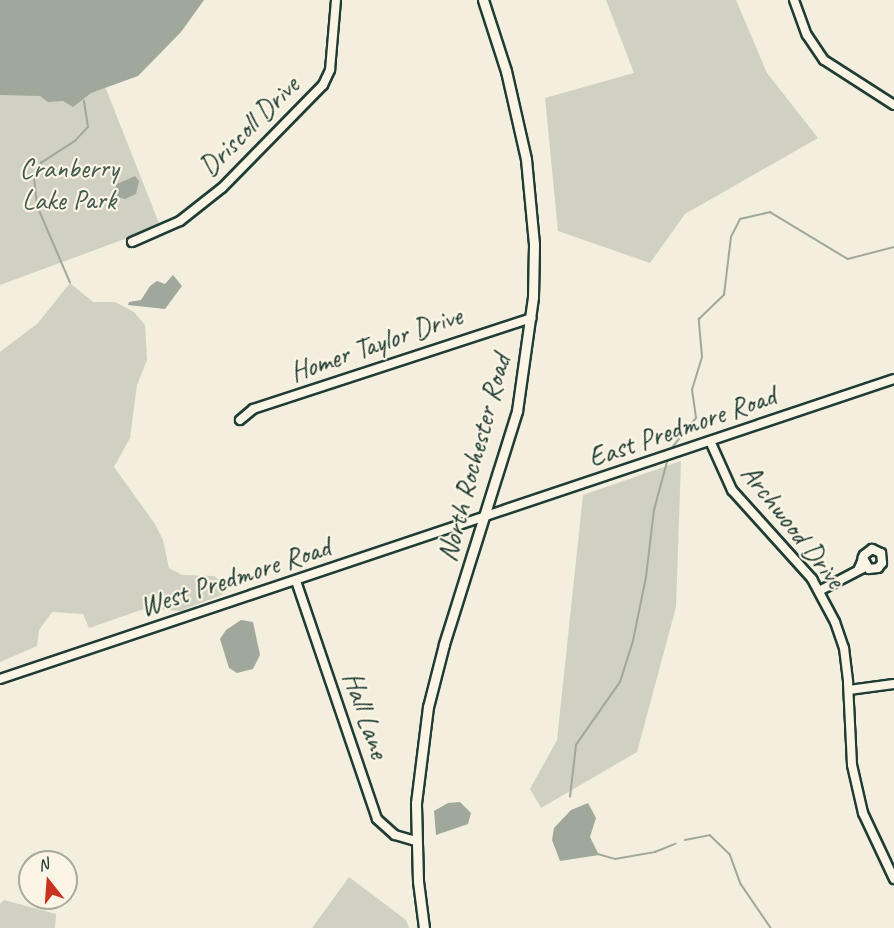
<!DOCTYPE html>
<html>
<head>
<meta charset="utf-8">
<style>
  body { margin:0 }
  #map { position:relative; width:894px; height:928px; overflow:hidden; background:#f3eede; font-family:Caveat,sans-serif }
  div>[style] { position:absolute }
  .green>* { inset:0; background:#d0d1c2 }
  .water>* { inset:0; background:#a0a89b }
  .stream>* { height:1.5px; margin:-0.75px; padding:0 0.75px; transform-origin:0.75px; border-radius:0.75px; background:#a0a89b }
  .roads { filter:drop-shadow(2px 0 #1f3d34) drop-shadow(-2px 0 #1f3d34) drop-shadow(0 2px #1f3d34) drop-shadow(0 -2px #1f3d34) }
  .minor>* { height:8px; margin:-4px; padding:0 4px; transform-origin:4px; border-radius:4px; background:#fcf5e5 }
  .major>* { height:9px; margin:-4.5px; padding:0 4.5px; transform-origin:4.5px; border-radius:4.5px; background:#fcf5e5 }
  span { translate:-50% -50%; white-space:nowrap; text-align:center; line-height:1.15; -webkit-text-stroke:4.5px #fcf5e5; paint-order:stroke }
  .street-label { font-size:28px; color:#1f3d34 }
  .park-label { font-size:28px; color:#425b50 }
  .north { position:absolute; left:18px; top:850px; width:60px; height:60px; box-sizing:border-box; background:#fcf5e5; border:2px solid #a4ab9e; border-radius:50%; rotate:343deg; font-size:16px; font-weight:700; line-height:24px; text-align:center; color:#1f3d34 }
  .north::after { content:''; display:block; margin:auto; width:21px; height:27px; background:#c8321e; clip-path:polygon(50% 0,100% 100%,50% 72%,0 100%) }
</style>
</head>
<body>
<div id="map">
  <div class="green">
    <i style="clip-path:polygon(0 0,71px 0,160px 226px,0 285px)"></i>
    <i style="clip-path:polygon(606px 0,736px 0,767px 73px,818px 138px,685px 214px,650px 263px,558px 231px,545px 98px,634px 73px)"></i>
    <i style="clip-path:polygon(70px 283px,93px 302px,115px 302px,134px 312px,145px 325px,147px 360px,137px 385px,130px 438px,114px 467px,155px 524px,163px 540px,169px 568px,182px 575px,214px 576px,227px 586px,222px 595px,180px 611px,147px 608px,89px 628px,83px 614px,52px 612px,39px 630px,37px 646px,0 662px,0 352px,38px 323px)"></i>
    <i style="clip-path:polygon(681px 461px,676px 607px,637px 752px,541px 808px,530px 789px,557px 740px,583px 495px)"></i>
    <i style="clip-path:polygon(349px 877px,406px 920px,409px 928px,312px 928px)"></i>
    <i style="clip-path:polygon(4px 900px,56px 914px,55px 928px,0 928px,0 904px)"></i>
  </div>
  <div class="water">
    <i style="clip-path:polygon(0 0,204px 0,181px 32px,138px 76px,91px 93px,73px 107px,63px 101px,48px 102px,40px 96px,0 95px)"></i>
    <i style="clip-path:polygon(135px 176px,139px 181px,136px 194px,125px 199px,117px 197px,114px 189px,117px 184px)"></i>
    <i style="clip-path:polygon(173px 275px,182px 286px,165px 309px,128px 305px,129px 302px,141px 300px,150px 286px,157px 281px,165px 284px)"></i>
    <i style="clip-path:polygon(241px 620px,253px 622px,260px 655px,253px 669px,237px 673px,229px 668px,220px 639px,226px 630px)"></i>
    <i style="clip-path:polygon(460px 802px,471px 813px,468px 824px,436px 835px,434px 811px,448px 803px)"></i>
    <i style="clip-path:polygon(588px 803px,596px 818px,590px 837px,599px 855px,560px 861px,552px 840px,554px 828px,571px 810px)"></i>
  </div>
  <div class="stream">
    <i style="left:70px;top:283px;width:84px;rotate:-113.2deg"></i>
    <i style="left:37px;top:206px;width:28px;rotate:-96deg"></i>
    <i style="left:34px;top:178px;width:17px;rotate:-65deg"></i>
    <i style="left:41px;top:163px;width:40px;rotate:-32.9deg"></i>
    <i style="left:75px;top:141px;width:19px;rotate:-47deg"></i>
    <i style="left:88px;top:127px;width:26px;rotate:-99deg"></i>
    <i style="left:671px;top:449px;width:40px;rotate:-51deg"></i>
    <i style="left:696px;top:418px;width:28px;rotate:-98deg"></i>
    <i style="left:692px;top:390px;width:34px;rotate:-73deg"></i>
    <i style="left:702px;top:357px;width:38px;rotate:-95deg"></i>
    <i style="left:699px;top:319px;width:35px;rotate:-44deg"></i>
    <i style="left:724px;top:295px;width:58px;rotate:-83.1deg"></i>
    <i style="left:731px;top:237px;width:20px;rotate:-63deg"></i>
    <i style="left:740px;top:219px;width:31px;rotate:-13deg"></i>
    <i style="left:770px;top:212px;width:91px;rotate:31.1deg"></i>
    <i style="left:848px;top:259px;width:48px;rotate:-14.6deg"></i>
    <i style="left:570px;top:797px;width:52px;rotate:-83.4deg"></i>
    <i style="left:576px;top:745px;width:77px;rotate:-55.1deg"></i>
    <i style="left:620px;top:682px;width:43px;rotate:-72.4deg"></i>
    <i style="left:633px;top:641px;width:65px;rotate:-78.5deg"></i>
    <i style="left:646px;top:577px;width:67px;rotate:-83.2deg"></i>
    <i style="left:654px;top:510px;width:50px;rotate:-74.8deg"></i>
    <i style="left:685px;top:840px;width:25px;rotate:-11deg"></i>
    <i style="left:710px;top:835px;width:28px;rotate:44deg"></i>
    <i style="left:730px;top:854px;width:32px;rotate:70deg"></i>
    <i style="left:741px;top:884px;width:53px;rotate:55.7deg"></i>
    <i style="left:598px;top:854px;width:18px;rotate:16deg"></i>
    <i style="left:615px;top:859px;width:41px;rotate:-9.9deg"></i>
    <i style="left:655px;top:852px;width:22px;rotate:-22deg"></i>
  </div>
  <div class="roads">
    <div class="minor">
      <i style="left:794px;top:0;width:37px;rotate:70deg"></i>
      <i style="left:807px;top:35px;width:30px;rotate:56deg"></i>
      <i style="left:824px;top:60px;width:83px;rotate:32.7deg"></i>
      <i style="left:132px;top:242px;width:52px;rotate:-23.6deg"></i>
      <i style="left:180px;top:221px;width:53px;rotate:-38.2deg"></i>
      <i style="left:222px;top:188px;width:144px;rotate:-45.6deg"></i>
      <i style="left:323px;top:85px;width:17px;rotate:-65deg"></i>
      <i style="left:330px;top:70px;width:70px;rotate:-85.1deg"></i>
      <i style="left:240px;top:420px;width:17px;rotate:-40deg"></i>
      <i style="left:253px;top:409px;width:293px;rotate:-18.1deg"></i>
      <i style="left:710px;top:441px;width:54px;rotate:65.8deg"></i>
      <i style="left:732px;top:490px;width:120px;rotate:48deg"></i>
      <i style="left:812px;top:579px;width:49px;rotate:61.9deg"></i>
      <i style="left:835px;top:622px;width:28px;rotate:71deg"></i>
      <i style="left:844px;top:648px;width:35px;rotate:83deg"></i>
      <i style="left:848px;top:683px;width:82px;rotate:87.2deg"></i>
      <i style="left:852px;top:765px;width:49px;rotate:77.1deg"></i>
      <i style="left:863px;top:813px;width:73px;rotate:64.8deg"></i>
      <i style="left:859px;top:568px;width:4px;rotate:-63deg"></i>
      <i style="left:861px;top:564px;width:9px;rotate:-72deg"></i>
      <i style="left:864px;top:555px;width:10px;rotate:-37deg"></i>
      <i style="left:872px;top:549px;width:10px;rotate:24deg"></i>
      <i style="left:881px;top:553px;width:10px;rotate:84deg"></i>
      <i style="left:882px;top:563px;width:6px;rotate:129deg"></i>
      <i style="left:878px;top:568px;width:9px;rotate:174deg"></i>
      <i style="left:869px;top:569px;width:13px;rotate:-119deg"></i>
      <i style="left:296px;top:581px;width:251px;rotate:71.2deg"></i>
      <i style="left:377px;top:819px;width:24px;rotate:42deg"></i>
      <i style="left:395px;top:835px;width:22px;rotate:16deg"></i>
      <i style="left:819px;top:591px;width:50px;rotate:-27.6deg"></i>
      <i style="left:0;top:679px;width:943px;rotate:-18.55deg"></i>
      <i style="left:849px;top:690px;width:45px;rotate:-7.6deg"></i>
    </div>
    <div class="major">
      <i style="left:424px;top:928px;width:47px;rotate:-97.3deg"></i>
      <i style="left:418px;top:881px;width:78px;rotate:-91.5deg"></i>
      <i style="left:416px;top:803px;width:97px;rotate:-82.9deg"></i>
      <i style="left:428px;top:707px;width:65px;rotate:-75.7deg"></i>
      <i style="left:444px;top:644px;width:244px;rotate:-72.6deg"></i>
      <i style="left:517px;top:411px;width:115px;rotate:-82deg"></i>
      <i style="left:533px;top:297px;width:53px;rotate:-88.9deg"></i>
      <i style="left:534px;top:244px;width:85px;rotate:-95.4deg"></i>
      <i style="left:526px;top:159px;width:90px;rotate:-102.8deg"></i>
      <i style="left:506px;top:71px;width:75px;rotate:-107.9deg"></i>
    </div>
  </div>
  <div class="street-label">
    <span style="left:249px;top:126px;rotate:-45deg">Driscoll Drive</span>
    <span style="left:376px;top:344px;rotate:-19deg">Homer Taylor Drive</span>
    <span style="left:682px;top:427px;rotate:-19deg">East Predmore Road</span>
    <span style="left:474px;top:458px;rotate:-75deg">North Rochester Road</span>
    <span style="left:793px;top:526px;rotate:52deg">Archwood Drive</span>
    <span style="left:235px;top:577px;rotate:-18deg">West Predmore Road</span>
    <span style="left:366px;top:715px;rotate:71deg">Hall Lane</span>
  </div>
  <div class="park-label">
    <span style="left:69px;top:184px">Cranberry<br>Lake Park</span>
  </div>
  <div class="north">N</div>
</div>
</body>
</html>
